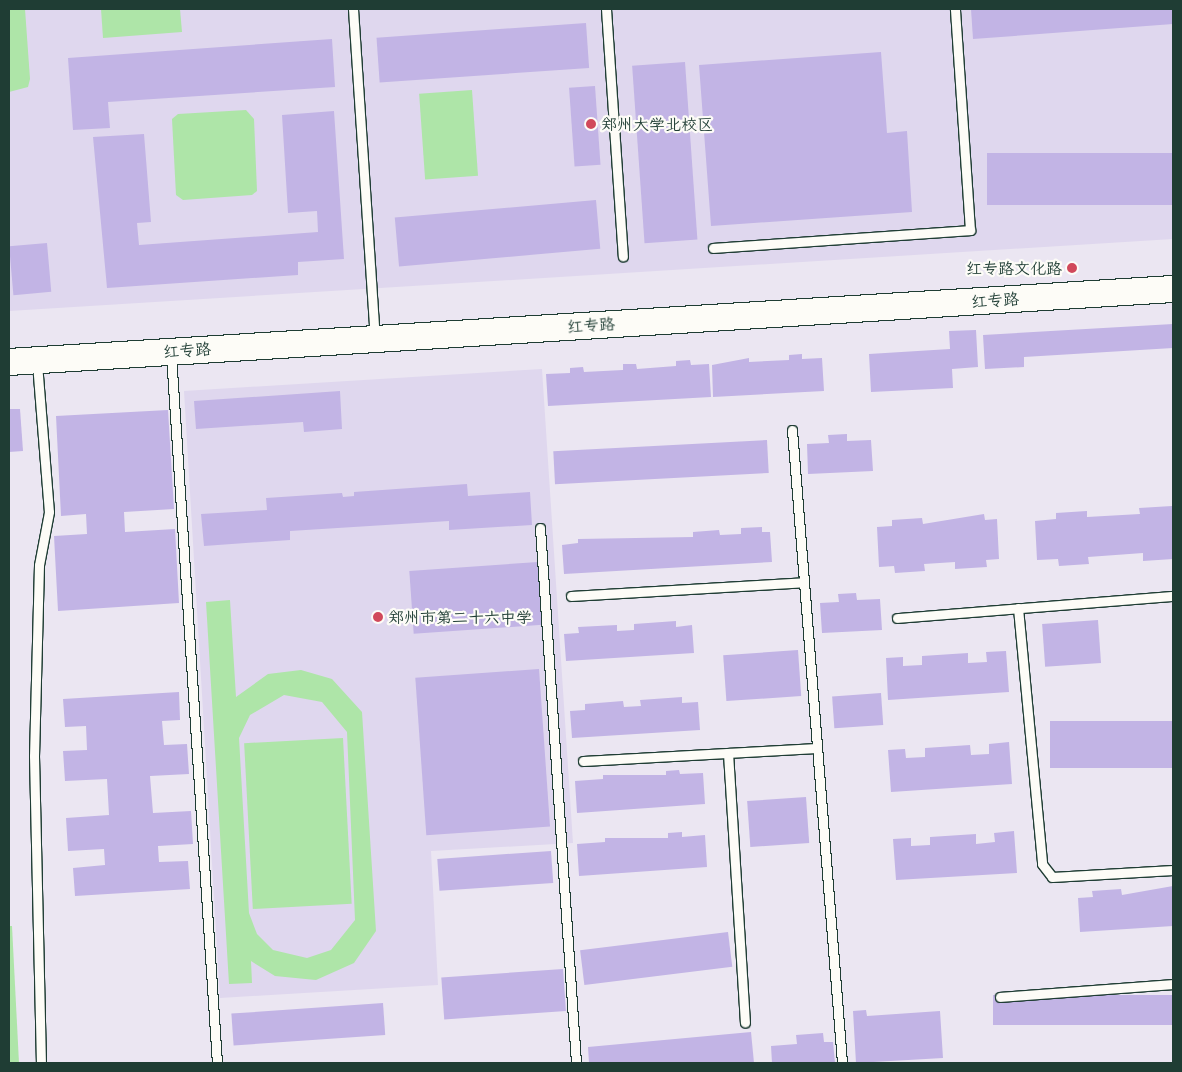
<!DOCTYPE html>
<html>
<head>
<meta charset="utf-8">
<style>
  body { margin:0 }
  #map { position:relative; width:1182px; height:1072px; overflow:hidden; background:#ebe6f2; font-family:"Patrick Hand","LXGW WenKai TC",sans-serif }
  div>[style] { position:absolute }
  .built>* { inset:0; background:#dfd7ee }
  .green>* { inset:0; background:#aee5a8; transform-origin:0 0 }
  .building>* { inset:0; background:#c2b4e5; transform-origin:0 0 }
  .roads { filter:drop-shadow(1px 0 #1f3d34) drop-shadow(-1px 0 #1f3d34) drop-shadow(0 1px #1f3d34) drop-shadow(0 -1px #1f3d34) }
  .lane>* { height:9px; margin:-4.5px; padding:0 4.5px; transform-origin:4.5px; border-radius:4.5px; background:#fdfcf7 }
  .secondary>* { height:26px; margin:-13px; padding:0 13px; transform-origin:13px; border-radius:13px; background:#fdfcf7 }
  .dots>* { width:14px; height:14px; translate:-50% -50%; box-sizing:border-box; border:2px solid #fdfcf7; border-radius:50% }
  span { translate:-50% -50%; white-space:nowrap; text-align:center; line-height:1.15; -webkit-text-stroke:4.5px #fdfcf7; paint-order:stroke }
  .poi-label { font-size:16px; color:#1f3d34 }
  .left { translate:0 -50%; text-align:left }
  .right { translate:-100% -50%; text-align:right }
  .street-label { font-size:16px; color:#1f3d34 }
  .frame { position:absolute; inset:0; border:10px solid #1f3d34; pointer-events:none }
</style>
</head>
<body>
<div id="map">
  <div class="built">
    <i style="clip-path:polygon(9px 9px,1173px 9px,1173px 239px,9px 311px)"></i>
    <i style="clip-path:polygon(542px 369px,573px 843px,431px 851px,438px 985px,220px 998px,184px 391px)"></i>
  </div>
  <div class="green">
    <i style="clip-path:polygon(9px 9px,25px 9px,30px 79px,28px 87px,9px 92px)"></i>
    <i style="clip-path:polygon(101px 9px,180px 9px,182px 32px,103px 38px)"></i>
    <i style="left:472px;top:90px;width:86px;height:53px;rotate:86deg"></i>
    <i style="clip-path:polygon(246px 110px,254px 119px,257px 191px,252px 195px,183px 200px,176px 195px,172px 119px,178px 114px)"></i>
    <i style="clip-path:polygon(evenodd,230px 600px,236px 697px,268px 674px,301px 670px,332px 679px,362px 712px,376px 931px,354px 963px,316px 980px,275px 976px,251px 961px,252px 983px,229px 984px,206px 602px,230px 600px,284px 695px,322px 702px,347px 732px,355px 920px,331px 950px,307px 958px,273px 950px,257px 934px,249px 913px,239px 738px,250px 715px,284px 695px)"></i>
    <i style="left:343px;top:738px;width:166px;height:99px;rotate:87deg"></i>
    <i style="clip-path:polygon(9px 926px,12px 926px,19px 1063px,9px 1063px)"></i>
  </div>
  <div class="building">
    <i style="clip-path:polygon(971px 9px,1173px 9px,1173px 24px,973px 39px)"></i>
    <i style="left:586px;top:23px;width:45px;height:210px;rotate:86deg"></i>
    <i style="clip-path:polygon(332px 39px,335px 87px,108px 102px,110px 128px,73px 130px,68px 58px)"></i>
    <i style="clip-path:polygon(881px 52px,887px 133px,907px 131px,912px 212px,711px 226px,699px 65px)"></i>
    <i style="left:685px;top:62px;width:178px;height:53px;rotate:86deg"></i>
    <i style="left:595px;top:86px;width:79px;height:26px;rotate:86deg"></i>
    <i style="clip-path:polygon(334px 111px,344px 259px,298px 262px,298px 275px,107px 288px,93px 137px,144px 134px,151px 222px,137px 223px,139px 245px,318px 232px,317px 211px,288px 213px,282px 115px)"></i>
    <i style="left:1173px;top:153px;width:52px;height:186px;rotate:90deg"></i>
    <i style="left:596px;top:200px;width:49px;height:202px;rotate:85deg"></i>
    <i style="left:47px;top:243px;width:49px;height:38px;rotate:85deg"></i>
    <i style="clip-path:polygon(1173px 324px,1173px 348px,1024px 357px,1024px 367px,985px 369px,983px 335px)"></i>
    <i style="clip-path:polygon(976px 330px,978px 367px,952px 369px,953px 388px,871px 392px,869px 354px,950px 349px,949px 331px)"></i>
    <i style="clip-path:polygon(802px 354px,802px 359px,822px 358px,824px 391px,713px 397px,712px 365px,749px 358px,749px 362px,789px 360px,789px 355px)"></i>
    <i style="clip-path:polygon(690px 360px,691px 365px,709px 364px,711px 397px,548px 406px,546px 374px,570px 373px,570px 368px,583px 367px,584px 372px,623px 370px,623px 364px,636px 364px,637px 369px,676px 366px,676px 361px)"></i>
    <i style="clip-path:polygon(340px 391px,342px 429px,304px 432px,303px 422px,196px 429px,194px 401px)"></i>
    <i style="clip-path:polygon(9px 409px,20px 409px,23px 451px,9px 452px)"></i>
    <i style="clip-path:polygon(168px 410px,174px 509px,124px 512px,125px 532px,175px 529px,179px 603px,58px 611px,54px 536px,87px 534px,86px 514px,61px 516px,56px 416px)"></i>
    <i style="clip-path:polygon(847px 434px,847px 441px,871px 440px,873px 471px,808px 474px,807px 444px,829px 443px,828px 435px)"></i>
    <i style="left:767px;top:440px;width:33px;height:214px;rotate:87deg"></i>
    <i style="clip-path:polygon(467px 484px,468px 496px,530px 492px,532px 525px,449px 530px,449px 521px,290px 531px,290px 540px,204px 546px,201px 514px,267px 510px,266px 498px,342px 493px,343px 497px,354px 496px,354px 492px)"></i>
    <i style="clip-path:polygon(1172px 506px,1173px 559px,1143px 561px,1143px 553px,1088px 557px,1089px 564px,1059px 566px,1058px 559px,1037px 560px,1035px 521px,1056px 519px,1056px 513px,1087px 511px,1087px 517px,1140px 514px,1139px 508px)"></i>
    <i style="clip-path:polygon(984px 514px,985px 520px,997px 519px,999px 559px,986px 560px,987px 567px,955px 569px,955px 562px,924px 564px,925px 571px,895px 573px,894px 566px,879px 567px,877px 527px,892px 526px,892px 520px,922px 518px,923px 524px)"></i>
    <i style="clip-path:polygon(762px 527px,762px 532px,770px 532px,772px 562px,564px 574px,562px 545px,578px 543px,578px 539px,693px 537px,693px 532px,719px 530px,720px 535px,741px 534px,741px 528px)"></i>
    <i style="left:538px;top:562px;width:63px;height:129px;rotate:86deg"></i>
    <i style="clip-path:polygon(856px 593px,857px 600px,880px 599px,882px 630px,822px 633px,820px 603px,839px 602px,838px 594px)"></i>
    <i style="left:1098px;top:620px;width:43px;height:56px;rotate:86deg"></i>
    <i style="clip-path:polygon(676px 621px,676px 627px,692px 625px,694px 653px,566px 661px,564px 634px,579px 633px,578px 627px,617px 625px,617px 631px,634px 630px,634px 624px)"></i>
    <i style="left:798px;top:650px;width:46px;height:75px;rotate:86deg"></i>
    <i style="clip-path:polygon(1006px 651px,1009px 692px,888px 700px,886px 658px,903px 657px,903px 666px,922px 665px,922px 656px,968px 653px,968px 663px,987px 662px,986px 652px)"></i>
    <i style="left:539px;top:669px;width:158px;height:124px;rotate:86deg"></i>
    <i style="clip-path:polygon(179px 692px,180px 720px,162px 721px,164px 745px,187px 744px,189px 774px,150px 776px,153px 813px,191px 811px,193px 844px,158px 846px,159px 862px,188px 861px,190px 889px,75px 896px,73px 868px,105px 865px,104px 849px,68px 851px,66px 818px,109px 815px,107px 779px,65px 781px,63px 751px,87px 750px,86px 726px,65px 727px,63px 699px)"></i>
    <i style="left:881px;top:693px;width:32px;height:49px;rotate:86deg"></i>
    <i style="clip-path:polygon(682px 697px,682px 703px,698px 702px,700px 730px,572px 738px,570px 711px,585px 710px,585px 704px,623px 701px,624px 707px,641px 706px,640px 700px)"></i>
    <i style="left:1173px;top:721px;width:47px;height:123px;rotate:90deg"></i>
    <i style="clip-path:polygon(1009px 742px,1012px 784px,891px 792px,888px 750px,905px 749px,906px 758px,925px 757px,925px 748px,970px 745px,971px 755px,989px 754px,989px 744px)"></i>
    <i style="clip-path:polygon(679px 770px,680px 774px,703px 773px,705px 804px,577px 813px,575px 781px,603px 779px,603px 775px,666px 775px,666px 771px)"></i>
    <i style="left:806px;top:797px;width:46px;height:59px;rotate:86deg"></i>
    <i style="clip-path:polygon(1014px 831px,1017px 873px,896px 880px,893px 839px,911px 838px,911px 846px,930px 845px,930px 837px,976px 834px,976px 844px,995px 842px,994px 833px)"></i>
    <i style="clip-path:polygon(682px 832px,682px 837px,705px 835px,707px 867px,579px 876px,577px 844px,605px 842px,605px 838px,668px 838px,668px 833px)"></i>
    <i style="left:551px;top:851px;width:32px;height:114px;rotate:86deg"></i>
    <i style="clip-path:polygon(1173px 886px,1173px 926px,1080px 932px,1078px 898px,1093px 897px,1092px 891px,1121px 889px,1122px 895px)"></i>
    <i style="left:728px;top:932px;width:35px;height:149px;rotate:83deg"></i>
    <i style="left:563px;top:969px;width:42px;height:122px;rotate:86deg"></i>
    <i style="left:1173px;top:995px;width:30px;height:180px;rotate:90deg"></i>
    <i style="left:383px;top:1003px;width:32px;height:152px;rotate:86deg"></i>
    <i style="clip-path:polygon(866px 1010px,867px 1016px,940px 1011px,943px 1058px,856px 1063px,853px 1011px)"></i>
    <i style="clip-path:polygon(751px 1032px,754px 1063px,589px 1063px,588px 1047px)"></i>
    <i style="clip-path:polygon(823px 1033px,824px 1042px,833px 1042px,835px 1063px,772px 1063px,771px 1046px,797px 1044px,796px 1035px)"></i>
  </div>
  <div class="roads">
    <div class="lane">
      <i style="left:353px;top:9px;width:330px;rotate:86.2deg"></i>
      <i style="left:606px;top:9px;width:248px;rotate:86.1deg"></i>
      <i style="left:713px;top:248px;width:258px;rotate:-4deg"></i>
      <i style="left:970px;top:230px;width:222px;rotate:-93.9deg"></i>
      <i style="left:171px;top:354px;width:710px;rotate:86.29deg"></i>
      <i style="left:37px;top:363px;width:149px;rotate:85.4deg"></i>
      <i style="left:49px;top:512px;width:54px;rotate:100.7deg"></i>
      <i style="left:39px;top:565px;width:191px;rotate:91.5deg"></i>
      <i style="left:34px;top:756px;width:307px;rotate:88.7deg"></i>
      <i style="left:792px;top:430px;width:635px;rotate:85.48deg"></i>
      <i style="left:540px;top:528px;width:536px;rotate:86.15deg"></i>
      <i style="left:571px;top:596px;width:233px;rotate:-3.4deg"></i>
      <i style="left:1018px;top:608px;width:257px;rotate:84.6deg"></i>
      <i style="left:1042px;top:864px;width:16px;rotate:52deg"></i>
      <i style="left:1052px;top:877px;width:121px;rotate:-3.3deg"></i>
      <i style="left:897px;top:618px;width:277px;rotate:-4.6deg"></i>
      <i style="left:728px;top:753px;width:270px;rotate:86.4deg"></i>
      <i style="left:583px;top:761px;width:234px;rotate:-3.2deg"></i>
      <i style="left:1000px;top:997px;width:173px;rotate:-4.3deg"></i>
    </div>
    <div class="secondary">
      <i style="left:9px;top:362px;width:1166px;rotate:-3.59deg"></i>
    </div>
  </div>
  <div class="dots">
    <i style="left:591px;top:124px;background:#d1495b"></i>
    <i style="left:1072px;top:268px;background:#d1495b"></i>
    <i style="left:378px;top:617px;background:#d1495b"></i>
  </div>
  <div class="poi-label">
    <span class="left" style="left:601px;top:124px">郑州大学北校区</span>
    <span class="right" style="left:1062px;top:268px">红专路文化路</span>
    <span class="left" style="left:388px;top:617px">郑州市第二十六中学</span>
  </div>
  <div class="street-label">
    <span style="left:995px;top:300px;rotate:-4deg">红专路</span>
    <span style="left:591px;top:325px;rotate:-4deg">红专路</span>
    <span style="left:187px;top:350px;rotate:-4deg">红专路</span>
  </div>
  <div class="frame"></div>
</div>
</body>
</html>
